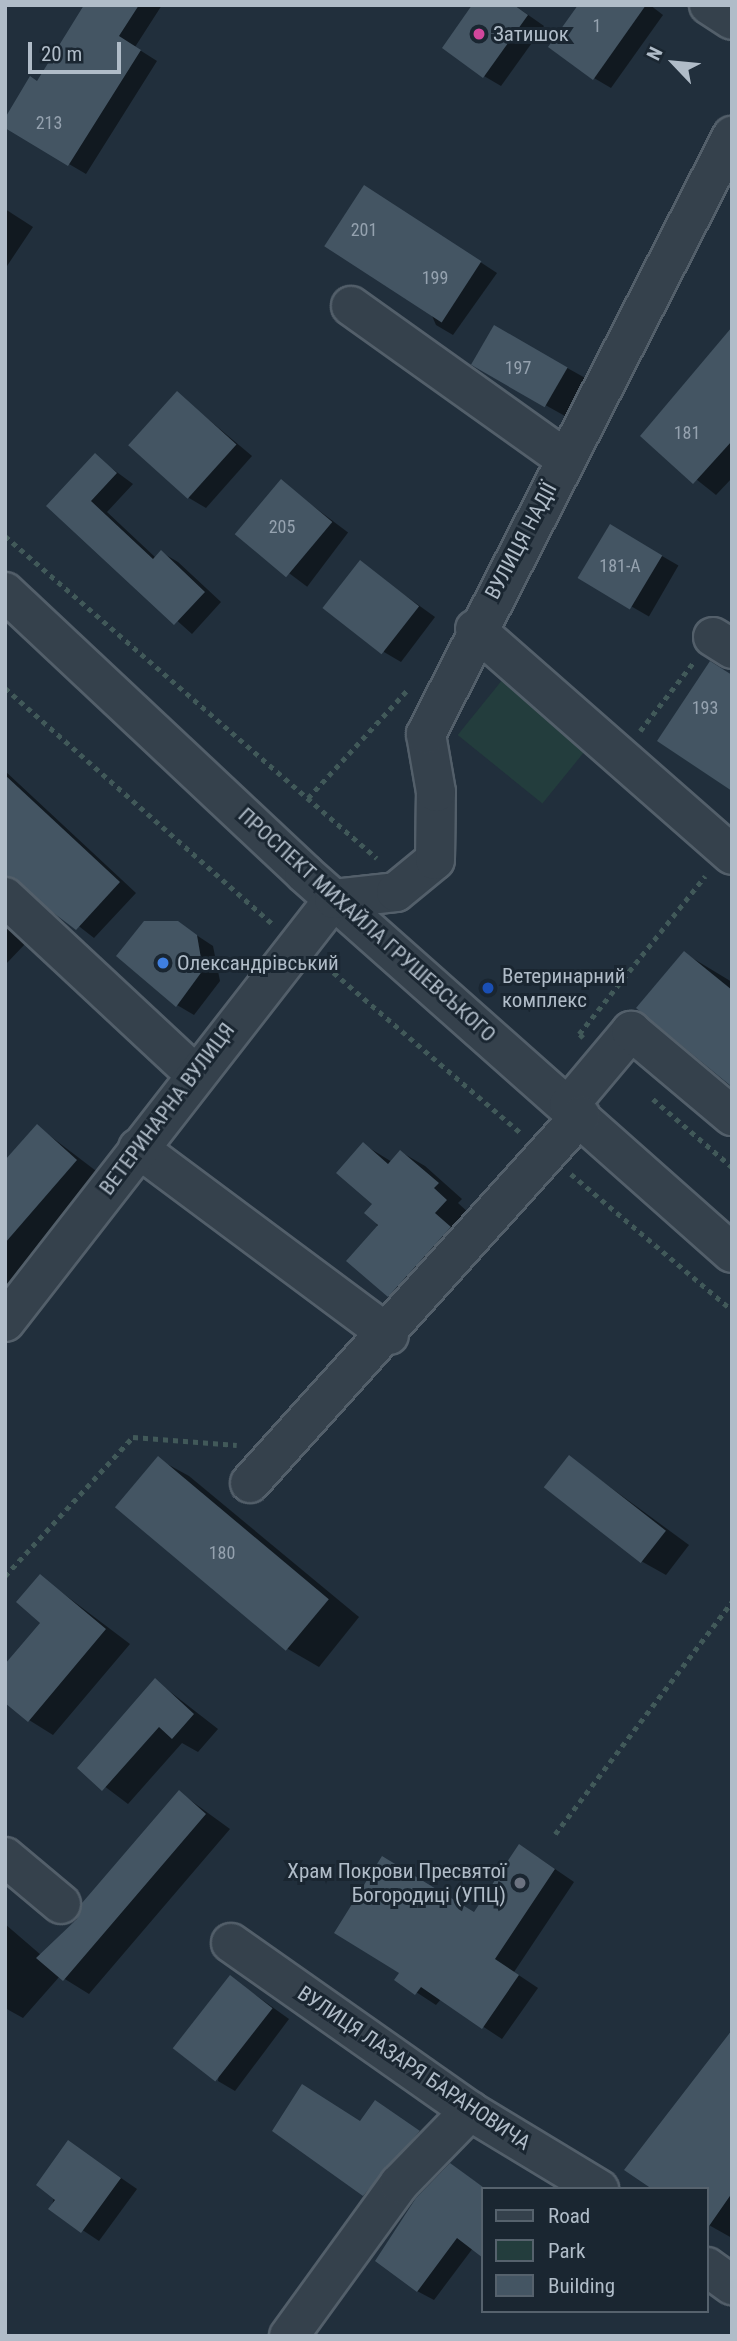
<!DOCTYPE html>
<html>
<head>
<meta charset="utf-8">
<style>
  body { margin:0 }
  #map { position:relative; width:737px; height:2341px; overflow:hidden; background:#212f3c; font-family:"Roboto Condensed",sans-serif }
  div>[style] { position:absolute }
  .green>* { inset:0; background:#233d3d; transform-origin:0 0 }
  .shadow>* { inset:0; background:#0007; transform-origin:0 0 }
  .building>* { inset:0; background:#445563; transform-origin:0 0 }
  .path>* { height:4.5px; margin-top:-2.25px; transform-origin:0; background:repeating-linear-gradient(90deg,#415959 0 5px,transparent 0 10px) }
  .roads { filter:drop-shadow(2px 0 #535f6a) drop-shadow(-2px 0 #535f6a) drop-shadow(0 2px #535f6a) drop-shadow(0 -2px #535f6a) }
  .minor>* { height:38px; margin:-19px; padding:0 19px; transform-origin:19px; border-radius:19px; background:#35414c }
  .dots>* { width:19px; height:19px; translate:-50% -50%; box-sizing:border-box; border:4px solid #1a2631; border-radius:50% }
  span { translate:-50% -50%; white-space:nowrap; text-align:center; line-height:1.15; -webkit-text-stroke:6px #1a2631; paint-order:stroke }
  .number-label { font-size:18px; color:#95a2af }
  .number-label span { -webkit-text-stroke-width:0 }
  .poi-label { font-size:21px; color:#b0bcc8 }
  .left { translate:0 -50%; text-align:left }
  .right { translate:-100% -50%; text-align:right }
  .street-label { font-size:21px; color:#b0bcc8 }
  .frame { position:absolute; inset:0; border:7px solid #b0bcc8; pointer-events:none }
  .legend { position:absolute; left:481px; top:2187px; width:228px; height:126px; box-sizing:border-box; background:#1a2631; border:2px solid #56626d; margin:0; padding:9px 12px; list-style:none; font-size:21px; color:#b0bcc8 }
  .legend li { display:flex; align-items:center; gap:14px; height:35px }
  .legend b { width:35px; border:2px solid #56626d }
  .north { position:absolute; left:639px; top:28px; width:70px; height:70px; -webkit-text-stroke:5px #1a2631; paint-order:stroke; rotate:296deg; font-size:19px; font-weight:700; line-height:28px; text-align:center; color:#b0bcc8 }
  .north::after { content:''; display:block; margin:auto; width:24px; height:32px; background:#b0bcc8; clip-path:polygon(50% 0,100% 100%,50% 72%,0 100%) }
  .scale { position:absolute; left:28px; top:42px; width:93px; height:32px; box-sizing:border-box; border:4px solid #b0bcc8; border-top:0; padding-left:9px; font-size:21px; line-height:24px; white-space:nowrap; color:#b0bcc8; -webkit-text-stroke:5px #1a2631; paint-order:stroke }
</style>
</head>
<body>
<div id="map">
  <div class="green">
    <i style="left:503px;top:679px;width:109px;height:72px;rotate:39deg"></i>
  </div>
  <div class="shadow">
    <i style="clip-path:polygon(86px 5px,162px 5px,135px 47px,157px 61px,86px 174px,69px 164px,38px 83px)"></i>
    <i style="clip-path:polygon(514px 5px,544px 26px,501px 86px,484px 76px)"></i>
    <i style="clip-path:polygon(580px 5px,650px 5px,663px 15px,611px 88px,594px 78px)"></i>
    <i style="clip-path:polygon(381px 197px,497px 273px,453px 335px,436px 325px)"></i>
    <i style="clip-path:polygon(5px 209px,33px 227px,5px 269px)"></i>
    <i style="left:495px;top:328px;width:110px;height:43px;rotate:29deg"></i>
    <i style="clip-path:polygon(732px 329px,732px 478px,716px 495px,642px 436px)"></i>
    <i style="clip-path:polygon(177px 393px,252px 456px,206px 508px,189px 498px)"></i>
    <i style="clip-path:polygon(95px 456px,133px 484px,107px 512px,156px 558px,161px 552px,178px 562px,221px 602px,192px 634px,49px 506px)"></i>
    <i style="left:281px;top:482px;width:84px;height:68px;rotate:37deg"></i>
    <i style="left:610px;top:526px;width:79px;height:59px;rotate:30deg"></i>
    <i style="clip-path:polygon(360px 563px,435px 617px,401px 662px,384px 652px)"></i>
    <i style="clip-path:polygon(5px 771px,136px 893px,94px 938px,30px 888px,5px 896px)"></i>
    <i style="clip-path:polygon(5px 920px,26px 943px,5px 965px)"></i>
    <i style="clip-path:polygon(178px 923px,213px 946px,220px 981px,194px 1015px,177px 1005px)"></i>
    <i style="clip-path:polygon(684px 953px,732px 982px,732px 1087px,639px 1008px)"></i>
    <i style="clip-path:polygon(37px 1126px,104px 1177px,5px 1292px,5px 1163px)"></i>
    <i style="clip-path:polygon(363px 1144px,392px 1162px,401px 1152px,425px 1166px,462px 1199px,458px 1203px,471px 1215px,413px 1310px,389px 1296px)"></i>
    <i style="clip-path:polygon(569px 1457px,689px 1545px,666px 1575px,641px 1561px)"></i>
    <i style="clip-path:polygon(158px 1459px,189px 1476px,359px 1617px,319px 1667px,288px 1649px)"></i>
    <i style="clip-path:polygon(40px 1576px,130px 1644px,53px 1735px,29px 1720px,43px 1623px)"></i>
    <i style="clip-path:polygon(155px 1680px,218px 1729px,198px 1752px,182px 1743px,128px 1804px,79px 1767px)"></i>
    <i style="clip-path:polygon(179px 1792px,230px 1829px,89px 1994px,60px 1976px,23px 2018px,5px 2008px,5px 1924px,41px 1955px,79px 1919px)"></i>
    <i style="clip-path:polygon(539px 1858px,574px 1882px,514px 1972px,538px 1988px,502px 2039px,441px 1999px,436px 2005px,396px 1979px)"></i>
    <i style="clip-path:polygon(230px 1977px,289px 2019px,235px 2091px,218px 2081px)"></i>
    <i style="clip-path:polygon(732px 2033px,732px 2238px,707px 2224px,707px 2189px,627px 2169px)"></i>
    <i style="clip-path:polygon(375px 2102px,436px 2142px,381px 2205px,274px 2130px,361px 2122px)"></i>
    <i style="clip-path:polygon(69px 2142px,137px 2189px,99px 2241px,51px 2209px)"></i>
    <i style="clip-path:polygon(450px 2165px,486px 2189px,483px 2255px,473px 2248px,434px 2300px,417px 2291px)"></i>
  </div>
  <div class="building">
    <i style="clip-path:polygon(84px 5px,139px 5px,119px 36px,141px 50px,68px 166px,5px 128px,5px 118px,30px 76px,37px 81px)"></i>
    <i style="clip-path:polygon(472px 5px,514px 5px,528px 15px,483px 78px,442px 48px)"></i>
    <i style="clip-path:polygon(578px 5px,646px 5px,593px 80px,548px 47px)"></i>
    <i style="left:364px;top:185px;width:140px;height:73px;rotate:33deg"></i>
    <i style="left:494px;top:325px;width:85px;height:46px;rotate:30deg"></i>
    <i style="clip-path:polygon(732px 327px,732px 441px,693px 484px,640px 436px)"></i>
    <i style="left:177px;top:391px;width:80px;height:73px;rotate:42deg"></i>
    <i style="clip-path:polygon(95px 453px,117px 473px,91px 501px,153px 559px,161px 550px,205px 592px,174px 625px,46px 506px)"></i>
    <i style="left:281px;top:479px;width:67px;height:72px;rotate:40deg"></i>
    <i style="left:610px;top:524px;width:61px;height:63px;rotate:31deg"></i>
    <i style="left:360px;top:560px;width:75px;height:61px;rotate:38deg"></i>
    <i style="clip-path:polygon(710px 661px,732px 675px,732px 791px,657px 741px)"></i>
    <i style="clip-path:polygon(5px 775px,120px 882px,76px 930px,5px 876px)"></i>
    <i style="clip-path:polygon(144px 921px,178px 921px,197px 935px,203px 970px,176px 1007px,116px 956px)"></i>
    <i style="clip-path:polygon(684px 951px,732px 990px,732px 1087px,636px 1008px)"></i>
    <i style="clip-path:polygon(37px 1124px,77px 1160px,5px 1243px,5px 1160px)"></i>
    <i style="clip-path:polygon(363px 1142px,388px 1164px,400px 1150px,439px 1183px,434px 1188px,447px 1200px,435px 1213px,451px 1227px,388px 1297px,346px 1261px,378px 1225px,364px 1213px,372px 1204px,336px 1173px)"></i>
    <i style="left:569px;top:1455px;width:123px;height:41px;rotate:38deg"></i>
    <i style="left:158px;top:1456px;width:223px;height:67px;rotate:40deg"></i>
    <i style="clip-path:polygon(40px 1574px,106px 1629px,28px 1722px,5px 1703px,5px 1664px,40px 1623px,16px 1602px)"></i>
    <i style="clip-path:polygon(155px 1678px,194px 1714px,172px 1739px,159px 1727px,102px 1791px,77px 1768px)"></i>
    <i style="clip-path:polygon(179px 1790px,206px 1814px,63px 1981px,36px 1958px,77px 1919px,82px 1903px)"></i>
    <i style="clip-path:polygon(519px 1844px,555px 1869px,495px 1959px,519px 1975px,482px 2029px,421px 1987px,415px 1995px,394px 1980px,399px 1973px,334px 1933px,382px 1856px,474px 1912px)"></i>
    <i style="left:230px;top:1975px;width:54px;height:93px;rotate:38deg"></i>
    <i style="clip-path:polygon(732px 2030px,732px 2193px,707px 2229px,707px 2189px,652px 2189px,624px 2170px)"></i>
    <i style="clip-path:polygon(302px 2084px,360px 2121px,375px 2100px,420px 2131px,363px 2196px,272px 2131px)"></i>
    <i style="clip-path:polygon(68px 2140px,121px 2178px,81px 2233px,48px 2209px,55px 2200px,36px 2185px)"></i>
    <i style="clip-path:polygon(450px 2163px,483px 2187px,483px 2258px,457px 2238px,417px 2292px,375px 2261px,416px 2198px)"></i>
  </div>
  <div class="path">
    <i style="left:5px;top:536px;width:492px;rotate:40.9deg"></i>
    <i style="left:5px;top:688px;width:356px;rotate:41.4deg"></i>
    <i style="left:640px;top:731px;width:86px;rotate:-52.1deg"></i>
    <i style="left:308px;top:798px;width:149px;rotate:-47.4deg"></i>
    <i style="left:326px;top:966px;width:257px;rotate:40.6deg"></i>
    <i style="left:583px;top:1038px;width:6px;rotate:-135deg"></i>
    <i style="left:579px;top:1034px;width:202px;rotate:-51.4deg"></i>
    <i style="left:653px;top:1099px;width:104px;rotate:40.7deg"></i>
    <i style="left:571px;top:1174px;width:211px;rotate:40.2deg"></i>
    <i style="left:5px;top:1576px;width:189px;rotate:-47.4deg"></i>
    <i style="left:133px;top:1437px;width:104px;rotate:4.4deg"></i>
    <i style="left:555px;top:1834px;width:292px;rotate:-52.7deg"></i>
  </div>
  <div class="roads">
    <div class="minor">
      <i style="left:709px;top:5px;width:27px;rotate:33deg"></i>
      <i style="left:351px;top:306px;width:262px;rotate:35.5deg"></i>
      <i style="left:5px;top:592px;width:410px;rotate:43.2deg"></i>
      <i style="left:304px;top:873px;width:572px;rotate:41.6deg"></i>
      <i style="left:475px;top:629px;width:342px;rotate:41.3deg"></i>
      <i style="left:713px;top:637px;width:22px;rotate:32deg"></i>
      <i style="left:5px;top:897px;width:260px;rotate:43deg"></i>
      <i style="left:569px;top:1105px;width:97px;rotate:-50deg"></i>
      <i style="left:631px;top:1031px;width:132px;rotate:40.1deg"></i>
      <i style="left:138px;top:1148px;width:313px;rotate:36.7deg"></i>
      <i style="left:5px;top:1322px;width:536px;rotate:-52.13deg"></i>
      <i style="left:334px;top:899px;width:62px;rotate:-6.4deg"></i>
      <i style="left:396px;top:892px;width:50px;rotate:-39.4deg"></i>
      <i style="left:435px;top:860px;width:68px;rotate:-89.2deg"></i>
      <i style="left:436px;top:792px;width:59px;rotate:-99.8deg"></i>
      <i style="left:426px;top:734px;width:672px;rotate:-62.9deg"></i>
      <i style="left:250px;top:1483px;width:494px;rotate:-48deg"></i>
      <i style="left:5px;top:1857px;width:73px;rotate:40deg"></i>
      <i style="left:231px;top:1943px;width:292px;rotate:35.1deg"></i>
      <i style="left:470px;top:2111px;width:151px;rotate:31.2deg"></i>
      <i style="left:707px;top:2267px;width:31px;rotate:36deg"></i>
      <i style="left:289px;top:2336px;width:188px;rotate:-54.1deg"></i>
      <i style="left:399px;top:2184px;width:102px;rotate:-45.8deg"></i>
    </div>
  </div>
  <div class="dots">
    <i style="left:479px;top:34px;background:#d1479c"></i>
    <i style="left:163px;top:963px;background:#3f7fe0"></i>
    <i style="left:488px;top:988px;background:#1a4fb4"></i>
    <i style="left:520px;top:1883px;background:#6b7280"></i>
  </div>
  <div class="number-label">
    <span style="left:597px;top:26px">1</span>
    <span style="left:49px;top:123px">213</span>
    <span style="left:364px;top:230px">201</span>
    <span style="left:435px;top:278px">199</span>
    <span style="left:518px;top:368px">197</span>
    <span style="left:687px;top:433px">181</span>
    <span style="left:282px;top:527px">205</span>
    <span style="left:620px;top:566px">181-А</span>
    <span style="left:705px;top:708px">193</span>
    <span style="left:222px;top:1553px">180</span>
  </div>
  <div class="poi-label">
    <span class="left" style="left:493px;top:34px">Затишок</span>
    <span class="left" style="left:177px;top:963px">Олександрівський</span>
    <span class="left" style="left:502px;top:988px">Ветеринарний<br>комплекс</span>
    <span class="right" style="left:506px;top:1883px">Храм Покрови Пресвятої<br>Богородиці (УПЦ)</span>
  </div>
  <div class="street-label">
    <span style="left:521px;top:541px;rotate:-62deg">ВУЛИЦЯ НАДІЇ</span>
    <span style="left:367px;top:925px;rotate:42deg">ПРОСПЕКТ МИХАЙЛА ГРУШЕВСЬКОГО</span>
    <span style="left:167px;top:1109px;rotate:-53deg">ВЕТЕРИНАРНА ВУЛИЦЯ</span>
    <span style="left:414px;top:2068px;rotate:34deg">ВУЛИЦЯ ЛАЗАРЯ БАРАНОВИЧА</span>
  </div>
  <div class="frame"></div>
  <ul class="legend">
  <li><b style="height:9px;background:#35414c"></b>Road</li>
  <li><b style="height:19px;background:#233d3d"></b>Park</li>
  <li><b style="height:19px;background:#445563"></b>Building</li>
  </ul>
  <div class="north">N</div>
  <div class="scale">20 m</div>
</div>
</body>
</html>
